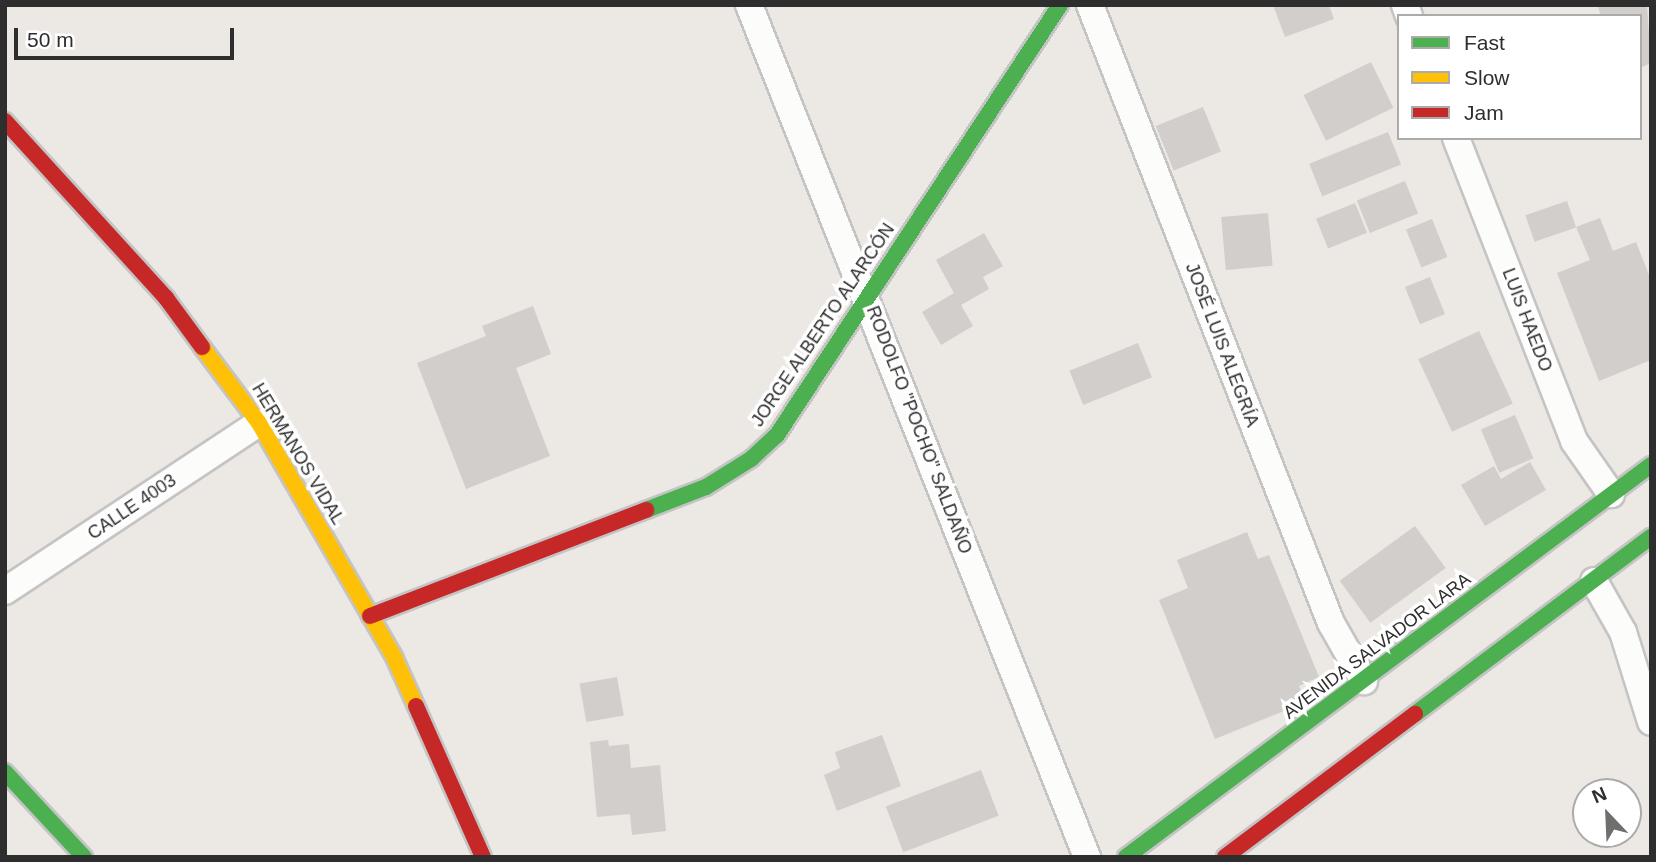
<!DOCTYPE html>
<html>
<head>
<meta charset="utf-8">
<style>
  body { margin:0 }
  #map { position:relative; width:1656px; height:862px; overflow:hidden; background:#ece8e4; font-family:Helvetica,sans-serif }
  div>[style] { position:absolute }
  .building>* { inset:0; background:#d1cecb; transform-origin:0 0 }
  .roads { filter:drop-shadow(2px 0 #c5c4c5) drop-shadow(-2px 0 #c5c4c5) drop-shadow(0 2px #c5c4c5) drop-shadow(0 -2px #c5c4c5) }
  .street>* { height:26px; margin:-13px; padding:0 13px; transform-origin:13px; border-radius:13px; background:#fcfcfb }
  .fast>* { height:16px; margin:-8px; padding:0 8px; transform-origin:8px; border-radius:8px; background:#4caf50 }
  .slow>* { height:16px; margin:-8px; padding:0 8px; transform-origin:8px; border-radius:8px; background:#ffc107 }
  .jam>* { height:16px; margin:-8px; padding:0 8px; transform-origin:8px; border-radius:8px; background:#c62828 }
  span { translate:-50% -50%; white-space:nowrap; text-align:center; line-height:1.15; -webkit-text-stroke:7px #fff; paint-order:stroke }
  .street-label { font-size:18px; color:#2e2e2e }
  .frame { position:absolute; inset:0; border:7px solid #2e2e2e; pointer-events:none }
  .legend { position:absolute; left:1397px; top:14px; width:245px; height:126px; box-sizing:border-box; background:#fff; border:2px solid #ababab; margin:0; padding:9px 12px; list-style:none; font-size:21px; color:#2e2e2e }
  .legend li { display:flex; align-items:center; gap:14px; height:35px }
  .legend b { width:35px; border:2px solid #ababab }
  .north { position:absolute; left:1572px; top:778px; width:70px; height:70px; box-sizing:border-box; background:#fff; border:2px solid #ababab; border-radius:50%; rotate:337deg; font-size:19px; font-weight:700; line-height:28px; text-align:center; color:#2e2e2e }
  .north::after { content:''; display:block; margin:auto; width:24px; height:32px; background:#706f6e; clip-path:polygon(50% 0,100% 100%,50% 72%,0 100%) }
  .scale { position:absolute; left:14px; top:28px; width:220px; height:32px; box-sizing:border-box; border:4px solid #2e2e2e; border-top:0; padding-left:9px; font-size:21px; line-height:24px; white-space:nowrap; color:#2e2e2e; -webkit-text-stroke:5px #fff; paint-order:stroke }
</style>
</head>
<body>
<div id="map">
  <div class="building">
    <i style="clip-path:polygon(1273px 5px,1329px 5px,1334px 19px,1285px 37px)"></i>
    <i style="clip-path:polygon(1603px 5px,1647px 5px,1651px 63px,1640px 68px,1640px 16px,1601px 16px,1598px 7px)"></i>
    <i style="left:1371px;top:62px;width:51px;height:75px;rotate:64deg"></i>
    <i style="left:1203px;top:107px;width:48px;height:51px;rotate:68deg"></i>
    <i style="left:1388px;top:132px;width:35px;height:85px;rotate:68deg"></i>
    <i style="left:1405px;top:181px;width:35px;height:52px;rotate:68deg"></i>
    <i style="left:1567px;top:201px;width:28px;height:44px;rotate:71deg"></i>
    <i style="left:1355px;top:203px;width:32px;height:42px;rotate:68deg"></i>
    <i style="left:1268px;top:213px;width:53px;height:47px;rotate:85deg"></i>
    <i style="clip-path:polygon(1600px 218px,1613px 251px,1636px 242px,1651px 280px,1651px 360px,1599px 381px,1557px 273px,1590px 260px,1576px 227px)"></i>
    <i style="left:1432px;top:219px;width:41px;height:28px;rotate:68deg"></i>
    <i style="clip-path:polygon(984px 233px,1003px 266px,983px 277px,989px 289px,961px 305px,973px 326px,941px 345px,922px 312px,954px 293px,936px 260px)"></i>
    <i style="left:1430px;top:277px;width:40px;height:27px;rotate:68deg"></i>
    <i style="clip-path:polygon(533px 306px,551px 354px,516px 368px,550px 456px,466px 489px,417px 363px,486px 336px,482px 326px)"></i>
    <i style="left:1479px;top:331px;width:80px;height:67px;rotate:65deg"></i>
    <i style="left:1138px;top:343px;width:37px;height:74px;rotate:68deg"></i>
    <i style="left:1515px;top:415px;width:47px;height:37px;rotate:67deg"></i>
    <i style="clip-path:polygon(1530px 462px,1546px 490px,1485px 526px,1461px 485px,1494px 466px,1501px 479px)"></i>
    <i style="left:1415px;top:526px;width:52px;height:93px;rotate:54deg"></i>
    <i style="clip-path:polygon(1247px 532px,1258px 559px,1269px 555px,1319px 677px,1299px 686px,1306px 702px,1215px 739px,1159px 600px,1188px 588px,1177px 560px)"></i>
    <i style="left:617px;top:677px;width:39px;height:38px;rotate:80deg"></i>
    <i style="clip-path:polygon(882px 735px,901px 786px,837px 811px,824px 775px,840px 768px,835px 752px)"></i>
    <i style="clip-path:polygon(608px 740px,609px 746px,629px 744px,631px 768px,660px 765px,666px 831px,632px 835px,630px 814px,597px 817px,590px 742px)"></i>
    <i style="left:981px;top:770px;width:49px;height:102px;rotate:69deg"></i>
  </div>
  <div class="roads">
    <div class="street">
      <i style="left:749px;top:5px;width:917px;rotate:68.36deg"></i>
      <i style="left:1090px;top:5px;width:663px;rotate:68.7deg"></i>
      <i style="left:1331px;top:623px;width:67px;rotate:60.4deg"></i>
      <i style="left:1405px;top:5px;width:12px;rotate:70deg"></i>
      <i style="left:1456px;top:138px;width:325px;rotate:68.7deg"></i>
      <i style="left:1574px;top:441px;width:65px;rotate:55.1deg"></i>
      <i style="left:1594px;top:581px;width:59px;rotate:60.4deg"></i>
      <i style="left:1623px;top:632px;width:94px;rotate:72.7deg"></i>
      <i style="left:5px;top:591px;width:305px;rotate:-33.5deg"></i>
    </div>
    <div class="fast">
      <i style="left:646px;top:510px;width:64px;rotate:-21deg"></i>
      <i style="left:706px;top:487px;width:53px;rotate:-31.9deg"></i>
      <i style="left:751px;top:459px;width:35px;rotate:-43deg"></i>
      <i style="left:777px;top:435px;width:515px;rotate:-56.65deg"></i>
      <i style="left:1415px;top:714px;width:295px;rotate:-36.9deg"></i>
      <i style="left:5px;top:772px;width:116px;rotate:47.1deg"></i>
      <i style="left:1126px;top:857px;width:655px;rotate:-36.75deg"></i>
    </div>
    <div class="slow">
      <i style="left:202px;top:347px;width:95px;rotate:53.1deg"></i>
      <i style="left:259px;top:423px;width:270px;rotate:60deg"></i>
      <i style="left:394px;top:657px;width:54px;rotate:65.8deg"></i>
    </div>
    <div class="jam">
      <i style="left:5px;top:121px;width:239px;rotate:47.7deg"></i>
      <i style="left:166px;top:298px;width:61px;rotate:53.7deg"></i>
      <i style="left:370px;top:616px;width:296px;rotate:-21deg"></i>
      <i style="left:416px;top:706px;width:165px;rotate:66.1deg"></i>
      <i style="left:1225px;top:857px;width:238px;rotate:-37deg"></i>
    </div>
  </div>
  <div class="street-label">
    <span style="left:1527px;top:320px;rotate:69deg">LUIS HAEDO</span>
    <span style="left:823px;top:325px;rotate:-56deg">JORGE ALBERTO ALARCÓN</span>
    <span style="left:1222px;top:345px;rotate:69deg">JOSÉ LUIS ALEGRÍA</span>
    <span style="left:919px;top:430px;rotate:69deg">RODOLFO "POCHO" SALDAÑO</span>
    <span style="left:298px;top:454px;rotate:59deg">HERMANOS VIDAL</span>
    <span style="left:132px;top:507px;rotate:-34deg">CALLE 4003</span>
    <span style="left:1377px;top:646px;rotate:-37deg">AVENIDA SALVADOR LARA</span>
  </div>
  <div class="frame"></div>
  <ul class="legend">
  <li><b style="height:9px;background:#4caf50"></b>Fast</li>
  <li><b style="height:9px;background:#ffc107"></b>Slow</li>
  <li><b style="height:9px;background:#c62828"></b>Jam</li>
  </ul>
  <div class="north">N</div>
  <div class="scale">50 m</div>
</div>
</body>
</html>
